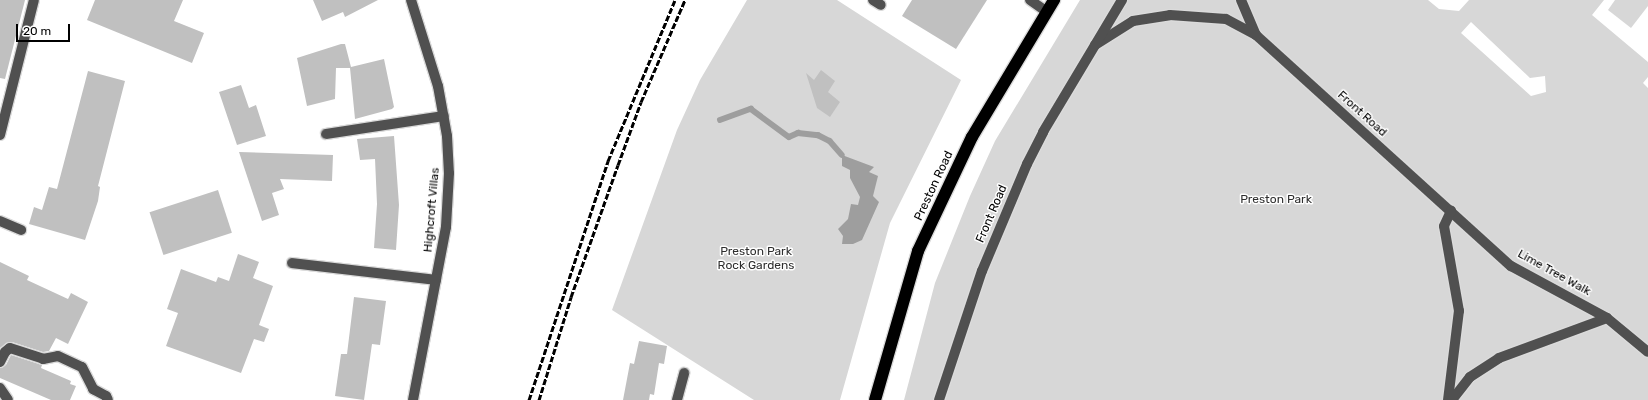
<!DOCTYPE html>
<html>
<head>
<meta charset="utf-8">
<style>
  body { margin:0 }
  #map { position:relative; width:1648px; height:400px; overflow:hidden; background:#fff; font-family:Rubik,sans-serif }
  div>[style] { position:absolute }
  .green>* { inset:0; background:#d7d7d7 }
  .water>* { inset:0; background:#9e9e9e }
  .stream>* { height:5.5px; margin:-2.75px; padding:0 2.75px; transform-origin:2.75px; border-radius:2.75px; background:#9e9e9e }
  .building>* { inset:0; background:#c0c0c0; transform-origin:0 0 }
  .roads { filter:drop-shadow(1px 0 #dbdbdb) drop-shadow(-1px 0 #dbdbdb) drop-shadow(0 1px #dbdbdb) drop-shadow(0 -1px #dbdbdb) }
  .minor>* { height:10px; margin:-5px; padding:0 5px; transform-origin:5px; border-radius:5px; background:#505050 }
  .highway>* { height:12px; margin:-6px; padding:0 6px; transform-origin:6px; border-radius:6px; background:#000 }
  .rail>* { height:3px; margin-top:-1.5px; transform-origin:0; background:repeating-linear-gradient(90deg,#000 0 6px,transparent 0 8px) }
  span { translate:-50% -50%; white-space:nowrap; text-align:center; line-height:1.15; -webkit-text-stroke:3px #fff; paint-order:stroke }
  .street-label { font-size:12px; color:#000 }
  .park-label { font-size:12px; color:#2e2e2e }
  .scale { position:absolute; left:16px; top:24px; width:54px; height:18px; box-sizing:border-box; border:2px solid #000; border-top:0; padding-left:5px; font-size:12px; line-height:14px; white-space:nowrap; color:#000; -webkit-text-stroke:3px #fff; paint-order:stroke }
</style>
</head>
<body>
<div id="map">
  <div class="green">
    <i style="clip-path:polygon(747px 0,837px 0,961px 80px,890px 223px,840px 400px,754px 400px,612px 310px,677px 130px,700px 80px)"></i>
    <i style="clip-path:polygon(evenodd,1080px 0,1428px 0,1439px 9px,1459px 11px,1469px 0,1604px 0,1592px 15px,1648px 62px,1648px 77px,1643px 83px,1648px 88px,1648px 400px,904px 400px,935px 283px,970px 196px,995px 141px,1080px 0,1471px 22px,1530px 78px,1545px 76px,1546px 92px,1531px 96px,1461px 33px,1471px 22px)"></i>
    <i style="clip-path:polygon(1615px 0,1648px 0,1648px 6px,1631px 28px,1608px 10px)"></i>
  </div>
  <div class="water">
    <i style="clip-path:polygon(842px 155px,874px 167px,869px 172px,878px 176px,873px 196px,879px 202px,862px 240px,853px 244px,842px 244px,843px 236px,838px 229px,848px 219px,851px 204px,858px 205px,860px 197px,850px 178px,850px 170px,842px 166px)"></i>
  </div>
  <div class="stream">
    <i style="left:720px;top:120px;width:33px;rotate:-20deg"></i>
    <i style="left:751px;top:109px;width:47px;rotate:36.4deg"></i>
    <i style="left:789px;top:137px;width:10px;rotate:-24deg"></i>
    <i style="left:798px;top:133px;width:20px;rotate:6deg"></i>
    <i style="left:818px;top:135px;width:13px;rotate:27deg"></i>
    <i style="left:830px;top:141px;width:18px;rotate:49deg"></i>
  </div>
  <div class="building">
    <i style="clip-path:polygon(0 0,25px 0,5px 79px,0 78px)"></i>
    <i style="clip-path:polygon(95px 0,183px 0,174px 21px,204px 33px,192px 63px,87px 20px)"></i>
    <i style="clip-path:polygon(313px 0,378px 0,345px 17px,343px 12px,322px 21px)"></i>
    <i style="clip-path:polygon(912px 0,987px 0,956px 49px,902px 16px)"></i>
    <i style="clip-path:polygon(341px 44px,345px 44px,351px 67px,384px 59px,394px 107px,392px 109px,355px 119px,350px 68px,336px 68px,335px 99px,307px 106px,297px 58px)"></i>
    <i style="clip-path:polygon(821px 70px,835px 81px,828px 92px,840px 102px,830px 117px,817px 108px,806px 73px,814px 80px)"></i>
    <i style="clip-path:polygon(88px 71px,125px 81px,98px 186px,100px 187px,98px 201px,85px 240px,29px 224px,34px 207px,42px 210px,49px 187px,57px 189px)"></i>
    <i style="clip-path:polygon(241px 85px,249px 108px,256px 105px,266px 136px,237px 145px,219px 92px)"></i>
    <i style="clip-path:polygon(394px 136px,399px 205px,396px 250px,374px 248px,377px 204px,375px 159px,360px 160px,357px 139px)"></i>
    <i style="clip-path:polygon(239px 152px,333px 155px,332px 181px,280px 179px,284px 189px,272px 193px,279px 215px,262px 221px)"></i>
    <i style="left:218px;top:190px;width:45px;height:72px;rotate:72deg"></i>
    <i style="clip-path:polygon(238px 254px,259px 262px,253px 278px,273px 286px,259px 325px,269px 329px,264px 342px,254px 339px,241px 373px,166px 346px,178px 313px,167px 309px,181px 269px,216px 282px,218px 277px,229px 281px)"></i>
    <i style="clip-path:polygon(0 262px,29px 276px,27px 280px,68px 299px,71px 293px,88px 302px,68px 344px,56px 338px,49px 351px,43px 352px,12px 342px,0 348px)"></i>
    <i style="clip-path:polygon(354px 297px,386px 301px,380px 345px,372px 344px,364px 400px,335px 396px,341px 354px,347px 354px)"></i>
    <i style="clip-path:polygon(639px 341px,667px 346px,664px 364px,659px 363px,654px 395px,650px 394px,649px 400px,623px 400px,630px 363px,634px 364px)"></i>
    <i style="clip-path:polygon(11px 355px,42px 365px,41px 368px,71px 381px,70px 384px,76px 386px,70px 400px,51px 400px,0 378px,0 368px,6px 365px)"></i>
  </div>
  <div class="roads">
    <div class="minor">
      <i style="left:411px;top:0;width:90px;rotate:72.6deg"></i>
      <i style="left:438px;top:86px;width:51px;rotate:79.8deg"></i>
      <i style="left:447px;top:136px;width:37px;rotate:87deg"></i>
      <i style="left:449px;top:173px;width:54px;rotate:93.2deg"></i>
      <i style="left:446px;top:227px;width:176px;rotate:100.8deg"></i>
      <i style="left:873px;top:0;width:9px;rotate:32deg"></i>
      <i style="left:1030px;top:0;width:19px;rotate:35deg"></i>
      <i style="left:1241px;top:0;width:38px;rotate:67deg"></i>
      <i style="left:1256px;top:35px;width:344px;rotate:42.2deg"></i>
      <i style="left:1511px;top:266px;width:109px;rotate:28.4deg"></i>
      <i style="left:1607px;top:318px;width:53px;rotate:39.7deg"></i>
      <i style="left:1095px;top:45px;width:45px;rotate:-32.3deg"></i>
      <i style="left:1133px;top:21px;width:37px;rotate:-9deg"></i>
      <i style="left:1170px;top:15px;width:56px;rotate:4.1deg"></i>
      <i style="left:1226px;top:19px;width:34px;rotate:28deg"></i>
      <i style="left:326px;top:134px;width:119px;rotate:-8.7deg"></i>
      <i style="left:0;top:135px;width:139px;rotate:-75.9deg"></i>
      <i style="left:0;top:221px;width:23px;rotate:23deg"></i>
      <i style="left:292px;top:263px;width:145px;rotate:6.7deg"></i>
      <i style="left:0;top:362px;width:11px;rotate:-63deg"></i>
      <i style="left:5px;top:352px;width:6px;rotate:-39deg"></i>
      <i style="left:10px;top:348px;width:35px;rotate:18deg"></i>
      <i style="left:43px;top:359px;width:15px;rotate:-11deg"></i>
      <i style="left:58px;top:356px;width:26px;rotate:25deg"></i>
      <i style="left:82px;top:367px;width:25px;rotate:63deg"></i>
      <i style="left:93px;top:389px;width:15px;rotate:28deg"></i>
      <i style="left:106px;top:396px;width:4px;rotate:63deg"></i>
      <i style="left:0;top:388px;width:14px;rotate:56deg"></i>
      <i style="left:677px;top:400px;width:28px;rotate:-75deg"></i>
      <i style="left:939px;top:400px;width:136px;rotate:-71.6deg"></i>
      <i style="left:982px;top:271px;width:116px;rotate:-67.2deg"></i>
      <i style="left:1027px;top:164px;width:36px;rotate:-63deg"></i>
      <i style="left:1043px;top:132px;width:154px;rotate:-59.1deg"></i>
      <i style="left:1448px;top:400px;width:90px;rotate:-83deg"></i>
      <i style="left:1459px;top:311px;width:86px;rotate:-100deg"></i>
      <i style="left:1444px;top:226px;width:17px;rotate:-65deg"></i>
      <i style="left:1452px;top:400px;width:29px;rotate:-52deg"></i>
      <i style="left:1470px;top:377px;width:35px;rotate:-33deg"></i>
      <i style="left:1499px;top:358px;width:115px;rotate:-20.3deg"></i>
    </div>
    <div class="highway">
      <i style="left:875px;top:400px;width:155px;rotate:-73.9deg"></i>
      <i style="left:918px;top:251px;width:126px;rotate:-64.7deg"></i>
      <i style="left:972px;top:137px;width:160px;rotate:-59.1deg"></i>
    </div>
  </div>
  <div class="rail">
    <i style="left:529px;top:400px;width:252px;rotate:-71.7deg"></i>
    <i style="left:608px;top:161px;width:174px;rotate:-67.4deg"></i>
    <i style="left:539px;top:400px;width:108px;rotate:-72.7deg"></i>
    <i style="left:571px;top:297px;width:140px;rotate:-70.4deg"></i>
    <i style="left:618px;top:165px;width:67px;rotate:-69.9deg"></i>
    <i style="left:641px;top:102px;width:111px;rotate:-66.7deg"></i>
  </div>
  <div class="street-label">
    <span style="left:1362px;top:114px;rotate:42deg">Front Road</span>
    <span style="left:934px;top:186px;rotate:-65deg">Preston Road</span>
    <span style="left:432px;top:210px;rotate:-85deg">Highcroft Villas</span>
    <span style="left:992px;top:214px;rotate:-67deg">Front Road</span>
    <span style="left:1554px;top:273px;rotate:29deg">Lime Tree Walk</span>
  </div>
  <div class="park-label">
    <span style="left:1276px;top:200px">Preston Park</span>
    <span style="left:756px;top:259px">Preston Park<br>Rock Gardens</span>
  </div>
  <div class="scale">20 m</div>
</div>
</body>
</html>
